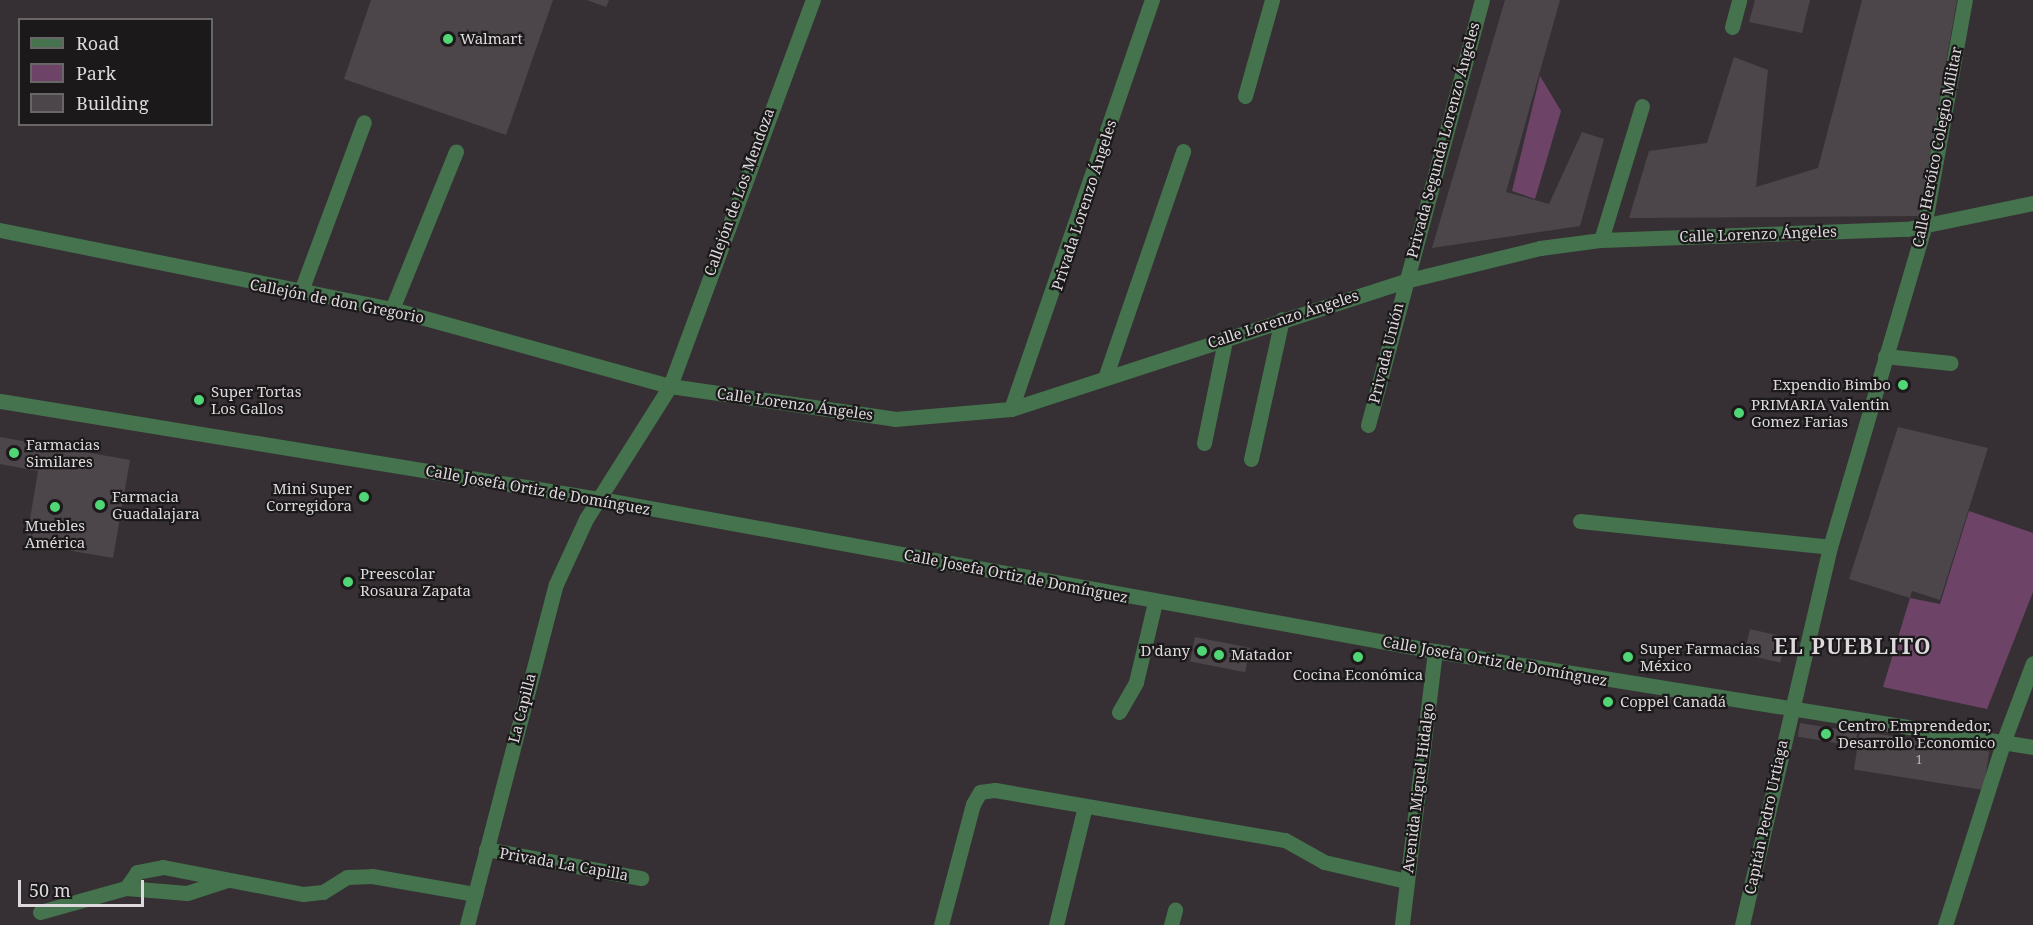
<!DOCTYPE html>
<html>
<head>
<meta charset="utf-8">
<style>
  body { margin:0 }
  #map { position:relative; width:2033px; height:925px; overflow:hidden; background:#363035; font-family:"Noto Serif",serif }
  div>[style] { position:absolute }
  .green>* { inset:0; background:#6d4468 }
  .building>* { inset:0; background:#4c464b; transform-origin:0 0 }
  .pedestrian>* { height:15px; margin:-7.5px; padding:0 7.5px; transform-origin:7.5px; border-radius:7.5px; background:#44734d }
  .minor>* { height:15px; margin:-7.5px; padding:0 7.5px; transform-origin:7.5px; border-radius:7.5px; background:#44734d }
  .tertiary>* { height:15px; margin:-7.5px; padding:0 7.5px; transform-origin:7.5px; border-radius:7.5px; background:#44734d }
  .dots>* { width:16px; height:16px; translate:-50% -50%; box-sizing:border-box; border:3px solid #1c191b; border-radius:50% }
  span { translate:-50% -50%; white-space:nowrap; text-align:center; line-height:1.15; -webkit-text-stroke:4.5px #1c191b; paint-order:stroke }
  .number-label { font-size:12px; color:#b9b4b8 }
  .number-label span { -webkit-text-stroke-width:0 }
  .poi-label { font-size:15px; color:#ddd9dc }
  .left { translate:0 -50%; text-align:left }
  .right { translate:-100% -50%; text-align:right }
  .street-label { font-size:15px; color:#ddd9dc }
  .district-label { font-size:21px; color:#ddd9dc; font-weight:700; letter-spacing:1.5px }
  .legend { position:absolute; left:18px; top:18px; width:195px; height:108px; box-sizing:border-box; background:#1c191b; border:2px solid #696668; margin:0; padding:8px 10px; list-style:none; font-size:18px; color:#ddd9dc }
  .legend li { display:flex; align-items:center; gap:12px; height:30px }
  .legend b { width:30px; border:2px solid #696668 }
  .scale { position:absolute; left:18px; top:880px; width:126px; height:27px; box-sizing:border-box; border:3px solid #ddd9dc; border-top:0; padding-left:8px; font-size:18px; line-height:21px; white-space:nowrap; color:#ddd9dc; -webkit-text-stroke:4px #1c191b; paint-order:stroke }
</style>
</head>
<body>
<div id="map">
  <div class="green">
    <i style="clip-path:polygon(1540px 76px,1561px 111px,1535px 199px,1512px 191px)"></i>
    <i style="clip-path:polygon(1969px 511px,2033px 533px,2033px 592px,1987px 709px,1883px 687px,1910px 598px,1940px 604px)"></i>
  </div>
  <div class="building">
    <i style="clip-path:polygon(371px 0,553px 0,506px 135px,344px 79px)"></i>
    <i style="clip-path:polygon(587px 0,609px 0,606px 7px)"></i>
    <i style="clip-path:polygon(1505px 0,1560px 0,1506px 192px,1549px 204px,1582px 132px,1604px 139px,1580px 226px,1432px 248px)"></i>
    <i style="clip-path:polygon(1755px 0,1810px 0,1802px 33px,1749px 22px)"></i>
    <i style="clip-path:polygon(1862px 0,1957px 0,1919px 216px,1629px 218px,1649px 151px,1707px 143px,1734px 57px,1768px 70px,1756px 187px,1818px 168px)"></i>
    <i style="clip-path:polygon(1898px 427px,1988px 448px,1940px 600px,1912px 591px,1910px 598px,1849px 579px)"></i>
    <i style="clip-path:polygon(0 437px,130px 460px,113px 558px,26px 543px,38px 471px,0 464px)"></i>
    <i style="left:1750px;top:629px;width:37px;height:26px;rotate:13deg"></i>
    <i style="left:1195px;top:637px;width:56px;height:25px;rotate:11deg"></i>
    <i style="left:1800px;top:723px;width:58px;height:14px;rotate:9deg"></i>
    <i style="left:1860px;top:731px;width:131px;height:39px;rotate:9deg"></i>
  </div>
  <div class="pedestrian">
    <i style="left:1945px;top:925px;width:194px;rotate:-72.3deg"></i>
  </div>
  <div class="minor">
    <i style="left:1732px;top:27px;width:28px;rotate:-75deg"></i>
    <i style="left:1245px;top:96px;width:100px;rotate:-74.3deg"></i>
    <i style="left:0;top:230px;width:400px;rotate:11.4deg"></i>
    <i style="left:392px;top:309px;width:288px;rotate:15.5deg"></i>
    <i style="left:670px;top:386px;width:227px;rotate:8.3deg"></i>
    <i style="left:895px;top:419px;width:116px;rotate:-4.9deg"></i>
    <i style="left:1011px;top:409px;width:414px;rotate:-18deg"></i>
    <i style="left:1405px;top:281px;width:139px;rotate:-13.7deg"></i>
    <i style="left:1540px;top:248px;width:62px;rotate:-7.5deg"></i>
    <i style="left:1601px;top:240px;width:306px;rotate:-2.1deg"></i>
    <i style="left:1907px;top:229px;width:129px;rotate:-11.7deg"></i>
    <i style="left:1601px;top:240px;width:140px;rotate:-73deg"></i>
    <i style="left:301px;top:291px;width:180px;rotate:-69.6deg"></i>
    <i style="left:392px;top:309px;width:170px;rotate:-67.9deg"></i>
    <i style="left:1885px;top:356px;width:66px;rotate:6.1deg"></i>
    <i style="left:1105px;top:378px;width:240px;rotate:-71deg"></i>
    <i style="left:1011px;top:409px;width:433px;rotate:-71deg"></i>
    <i style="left:1368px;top:425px;width:440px;rotate:-75deg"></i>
    <i style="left:1204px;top:443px;width:109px;rotate:-78.4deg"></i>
    <i style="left:1251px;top:459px;width:143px;rotate:-77.5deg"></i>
    <i style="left:1580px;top:521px;width:251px;rotate:5.9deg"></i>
    <i style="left:1435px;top:651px;width:606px;rotate:9.12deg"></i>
    <i style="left:1119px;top:712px;width:34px;rotate:-60deg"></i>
    <i style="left:1136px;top:682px;width:82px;rotate:-76.6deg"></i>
    <i style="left:2004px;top:740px;width:82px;rotate:-69.4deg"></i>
    <i style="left:486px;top:849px;width:158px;rotate:10.6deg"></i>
    <i style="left:126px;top:888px;width:19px;rotate:-55deg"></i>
    <i style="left:137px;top:872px;width:26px;rotate:-11deg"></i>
    <i style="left:163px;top:867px;width:143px;rotate:10.9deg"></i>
    <i style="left:303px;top:894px;width:20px;rotate:-6deg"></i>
    <i style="left:323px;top:892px;width:28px;rotate:-32deg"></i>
    <i style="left:347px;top:877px;width:25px;rotate:-2deg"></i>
    <i style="left:372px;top:876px;width:105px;rotate:9.9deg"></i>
    <i style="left:40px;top:912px;width:89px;rotate:-15.6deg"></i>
    <i style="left:126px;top:888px;width:61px;rotate:4.7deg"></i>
    <i style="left:187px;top:893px;width:42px;rotate:-18deg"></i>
    <i style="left:467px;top:925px;width:352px;rotate:-75.4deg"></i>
    <i style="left:556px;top:584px;width:72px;rotate:-65.2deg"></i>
    <i style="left:586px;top:519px;width:157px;rotate:-57.7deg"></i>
    <i style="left:670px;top:386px;width:412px;rotate:-69.7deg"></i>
    <i style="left:941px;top:925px;width:125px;rotate:-75.2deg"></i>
    <i style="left:973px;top:804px;width:14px;rotate:-60deg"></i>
    <i style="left:980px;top:792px;width:15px;rotate:-8deg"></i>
    <i style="left:995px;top:790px;width:294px;rotate:9.8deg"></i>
    <i style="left:1285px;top:840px;width:45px;rotate:29.4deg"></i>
    <i style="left:1324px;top:862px;width:84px;rotate:13deg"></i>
    <i style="left:1056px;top:925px;width:122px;rotate:-76.3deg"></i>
    <i style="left:1171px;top:925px;width:16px;rotate:-75deg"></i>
    <i style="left:1742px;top:925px;width:388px;rotate:-76.9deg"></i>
    <i style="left:1830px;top:547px;width:334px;rotate:-73.6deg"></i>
    <i style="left:1924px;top:227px;width:231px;rotate:-79.8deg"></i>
  </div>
  <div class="tertiary">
    <i style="left:0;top:401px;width:608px;rotate:9.28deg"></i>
    <i style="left:600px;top:499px;width:849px;rotate:10.32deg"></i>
    <i style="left:1435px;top:651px;width:276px;rotate:96.9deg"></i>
  </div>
  <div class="dots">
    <i style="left:448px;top:39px;background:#50d674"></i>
    <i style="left:1903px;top:385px;background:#50d674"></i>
    <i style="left:199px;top:400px;background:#50d674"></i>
    <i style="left:1739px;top:413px;background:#50d674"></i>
    <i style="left:14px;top:453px;background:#50d674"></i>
    <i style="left:364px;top:497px;background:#50d674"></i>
    <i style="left:100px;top:505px;background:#50d674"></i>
    <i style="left:55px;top:507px;background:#50d674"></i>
    <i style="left:348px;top:582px;background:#50d674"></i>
    <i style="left:1202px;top:651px;background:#50d674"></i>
    <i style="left:1219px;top:655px;background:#50d674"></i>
    <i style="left:1358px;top:657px;background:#50d674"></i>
    <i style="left:1628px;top:657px;background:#50d674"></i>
    <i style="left:1608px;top:702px;background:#50d674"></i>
    <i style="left:1826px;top:734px;background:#50d674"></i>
  </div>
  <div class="number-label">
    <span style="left:1919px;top:760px">1</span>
  </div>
  <div class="poi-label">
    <span class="left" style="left:460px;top:39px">Walmart</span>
    <span class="right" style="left:1891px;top:385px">Expendio Bimbo</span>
    <span class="left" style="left:211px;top:400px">Super Tortas<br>Los Gallos</span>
    <span class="left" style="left:1751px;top:413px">PRIMARIA Valentin<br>Gomez Farias</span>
    <span class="left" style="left:26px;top:453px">Farmacias<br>Similares</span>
    <span class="right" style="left:352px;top:497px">Mini Super<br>Corregidora</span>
    <span class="left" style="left:112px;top:505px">Farmacia<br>Guadalajara</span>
    <span style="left:55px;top:534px">Muebles<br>América</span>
    <span class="left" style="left:360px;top:582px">Preescolar<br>Rosaura Zapata</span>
    <span class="left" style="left:1640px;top:657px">Super Farmacias<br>México</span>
    <span class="right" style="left:1190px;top:651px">D'dany</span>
    <span class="left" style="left:1231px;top:655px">Matador</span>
    <span style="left:1358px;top:675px">Cocina Económica</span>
    <span class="left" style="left:1620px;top:702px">Coppel Canadá</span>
    <span class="left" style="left:1838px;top:734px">Centro Emprendedor,<br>Desarrollo Economico</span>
  </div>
  <div class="street-label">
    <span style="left:1443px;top:140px;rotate:-75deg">Privada Segunda Lorenzo Ángeles</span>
    <span style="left:1937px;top:147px;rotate:-79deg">Calle Heróico Colegio Militar</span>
    <span style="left:739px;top:192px;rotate:-70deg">Callejón de Los Mendoza</span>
    <span style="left:1084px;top:205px;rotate:-72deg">Privada Lorenzo Ángeles</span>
    <span style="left:1758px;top:234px;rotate:-2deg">Calle Lorenzo Ángeles</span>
    <span style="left:337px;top:301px;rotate:11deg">Callejón de don Gregorio</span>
    <span style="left:1283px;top:319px;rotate:-18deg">Calle Lorenzo Ángeles</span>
    <span style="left:1386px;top:353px;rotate:-76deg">Privada Unión</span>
    <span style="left:795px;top:404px;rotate:8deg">Calle Lorenzo Ángeles</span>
    <span style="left:538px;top:490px;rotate:10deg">Calle Josefa Ortiz de Domínguez</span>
    <span style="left:1016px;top:576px;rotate:11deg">Calle Josefa Ortiz de Domínguez</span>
    <span style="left:1495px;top:661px;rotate:10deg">Calle Josefa Ortiz de Domínguez</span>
    <span style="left:522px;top:708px;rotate:-76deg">La Capilla</span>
    <span style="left:1418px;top:788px;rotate:-83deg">Avenida Miguel Hidalgo</span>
    <span style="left:1766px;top:817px;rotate:-78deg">Capitán Pedro Urtiaga</span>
    <span style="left:564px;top:864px;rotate:10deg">Privada La Capilla</span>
  </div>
  <div class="district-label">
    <span style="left:1853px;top:646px">EL PUEBLITO</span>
  </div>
  <ul class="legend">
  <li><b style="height:8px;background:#44734d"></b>Road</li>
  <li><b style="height:16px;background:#6d4468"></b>Park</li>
  <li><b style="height:16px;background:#4c464b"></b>Building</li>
  </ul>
  <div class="scale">50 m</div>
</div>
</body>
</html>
